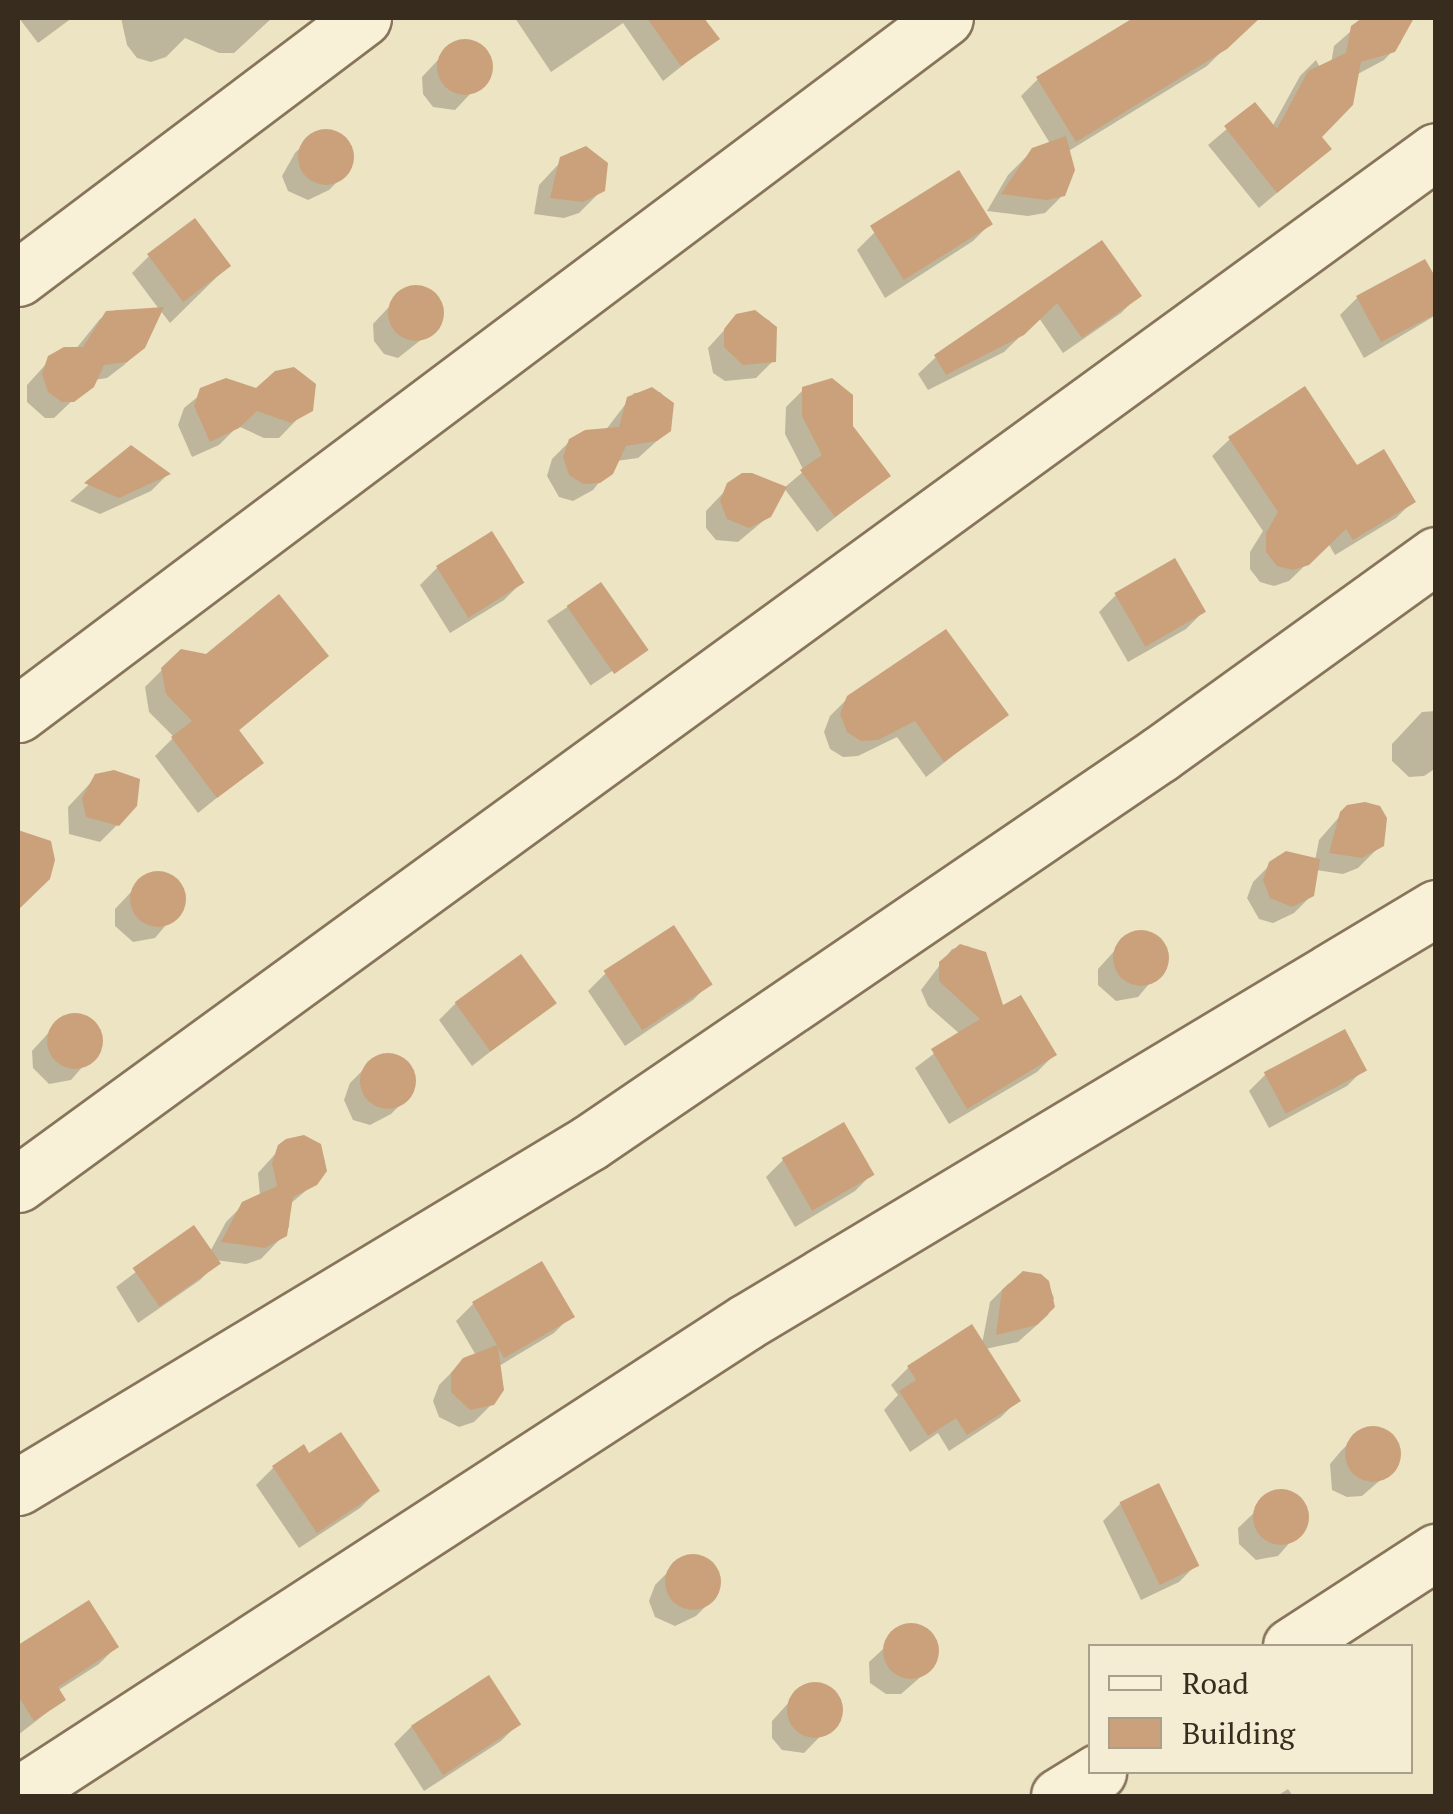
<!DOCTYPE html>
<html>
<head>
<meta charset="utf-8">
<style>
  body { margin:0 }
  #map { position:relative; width:1453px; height:1814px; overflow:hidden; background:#ede4c4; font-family:"PT Serif",serif }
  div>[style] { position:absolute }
  .shadow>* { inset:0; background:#0003; transform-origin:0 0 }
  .building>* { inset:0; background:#caa17a; transform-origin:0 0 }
  .round { border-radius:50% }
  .roads { filter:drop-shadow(2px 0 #87755b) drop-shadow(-2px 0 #87755b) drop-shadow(0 2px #87755b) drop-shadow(0 -2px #87755b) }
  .minor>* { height:55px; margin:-27.5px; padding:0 27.5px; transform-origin:27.5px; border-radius:27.5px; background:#f8f0d7 }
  span { translate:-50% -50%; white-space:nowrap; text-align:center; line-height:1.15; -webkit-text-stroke:9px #f5edd3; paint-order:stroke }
  .frame { position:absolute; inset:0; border:20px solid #372c1e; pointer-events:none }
  .legend { position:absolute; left:1088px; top:1644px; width:325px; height:130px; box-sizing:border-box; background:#f5edd3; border:2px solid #a9a08b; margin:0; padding:12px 18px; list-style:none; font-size:30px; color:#372c1e }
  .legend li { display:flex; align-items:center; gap:20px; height:50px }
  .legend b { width:50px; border:2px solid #a9a08b }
</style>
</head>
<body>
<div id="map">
  <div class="shadow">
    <i style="clip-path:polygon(19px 18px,72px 18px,38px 43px)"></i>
    <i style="clip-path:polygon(121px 18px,272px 18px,234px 53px,219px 53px,185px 38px,166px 57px,151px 62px,137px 58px,127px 45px)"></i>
    <i style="clip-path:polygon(515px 18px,701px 18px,716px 39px,663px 81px,623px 23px,551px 72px)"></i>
    <i style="clip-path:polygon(1151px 18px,1244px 18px,1242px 31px,1207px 66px,1067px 152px,1063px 195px,1045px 213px,1028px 216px,987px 211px,1008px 175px,1026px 157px,1051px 145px,1021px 96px,1038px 79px,1119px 29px)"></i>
    <i style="clip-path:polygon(1366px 18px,1399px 18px,1401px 42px,1384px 60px,1356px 75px,1328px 82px,1334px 46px)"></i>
    <i style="clip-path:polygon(468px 41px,488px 53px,490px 73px,455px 110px,433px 107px,423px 94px,422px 77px,452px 45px)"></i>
    <i style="clip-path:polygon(1316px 60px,1343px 111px,1319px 137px,1329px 149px,1259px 208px,1208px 145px,1255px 105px,1272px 127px,1300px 76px)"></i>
    <i style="clip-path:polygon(330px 131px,345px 140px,351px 155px,347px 172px,329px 190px,308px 200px,288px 191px,282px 176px,295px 153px,313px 135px)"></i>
    <i style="clip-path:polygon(585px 149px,605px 164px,606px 181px,597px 195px,579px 213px,564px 218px,534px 214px,539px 185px,569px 153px)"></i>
    <i style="clip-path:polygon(990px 224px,973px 241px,885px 298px,857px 250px,874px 233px)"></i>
    <i style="clip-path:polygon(1101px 244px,1138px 296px,1121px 313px,1063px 353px,1039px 318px,1004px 352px,928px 390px,918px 374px,936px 357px)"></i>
    <i style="clip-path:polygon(149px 256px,228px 266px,170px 323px,160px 310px,143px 347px,124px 365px,107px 378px,94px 380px,54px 418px,45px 418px,27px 402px,27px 385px,56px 353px,75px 350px,100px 319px,116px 310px,159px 309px,132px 273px)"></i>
    <i style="clip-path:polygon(1436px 284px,1436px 315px,1364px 358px,1340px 315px,1357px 298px)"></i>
    <i style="clip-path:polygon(428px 291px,442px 312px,436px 328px,398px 358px,384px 354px,374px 341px,373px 324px,403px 292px)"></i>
    <i style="clip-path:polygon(755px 313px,770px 321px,776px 336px,773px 361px,756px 378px,725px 381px,713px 373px,708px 348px,737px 316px)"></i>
    <i style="clip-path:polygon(217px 381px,257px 390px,313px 385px,314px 402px,279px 438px,264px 438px,238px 426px,219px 445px,192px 457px,178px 425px,184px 408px)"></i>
    <i style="clip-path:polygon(822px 382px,839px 384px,851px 396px,851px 427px,887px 476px,817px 532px,784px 488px,804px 471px,785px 434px,786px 407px,804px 389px)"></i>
    <i style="clip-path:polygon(660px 392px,671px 404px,669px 430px,638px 458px,616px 461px,593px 490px,573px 501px,559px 497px,547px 476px,552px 459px,570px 441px,605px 431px,634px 393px)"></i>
    <i style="clip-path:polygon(1230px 439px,1356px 469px,1413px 501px,1396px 518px,1335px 555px,1328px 543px,1289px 581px,1274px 586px,1260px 582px,1250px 569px,1250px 552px,1263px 531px,1212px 456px)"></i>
    <i style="clip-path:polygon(131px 448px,167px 475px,151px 491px,100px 514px,70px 501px)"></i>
    <i style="clip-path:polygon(723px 493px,769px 516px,738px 542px,716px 540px,706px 528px,706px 511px)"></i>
    <i style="clip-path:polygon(491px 534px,521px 583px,504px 600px,450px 633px,420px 585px,437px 568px)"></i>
    <i style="left:600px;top:585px;width:78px;height:64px;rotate:56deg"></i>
    <i style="clip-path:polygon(1116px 595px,1203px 612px,1186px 629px,1128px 662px,1099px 612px)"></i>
    <i style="clip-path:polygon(162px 670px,309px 672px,237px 732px,260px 763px,198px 813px,155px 756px,174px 737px,149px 712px,145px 687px)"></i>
    <i style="clip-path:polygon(848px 698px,1006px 714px,926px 777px,897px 737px,858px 756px,843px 757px,830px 749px,824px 732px,830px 716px)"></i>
    <i style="clip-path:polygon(1436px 711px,1436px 768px,1424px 776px,1409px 777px,1392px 761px,1392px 744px,1422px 712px)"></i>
    <i style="clip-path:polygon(97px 776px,117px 825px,100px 842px,69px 834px,68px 807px)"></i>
    <i style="clip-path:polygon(1348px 807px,1378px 808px,1386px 828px,1376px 850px,1358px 868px,1343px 874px,1316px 870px,1312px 895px,1294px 913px,1273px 923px,1259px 919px,1247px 898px,1253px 882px,1271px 864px,1315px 861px,1319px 840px)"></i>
    <i style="clip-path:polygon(148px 874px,161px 874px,177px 881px,182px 906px,155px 938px,133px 942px,115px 926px,115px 909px)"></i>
    <i style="clip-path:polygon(673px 928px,710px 983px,693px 1000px,625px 1046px,588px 991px,605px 974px)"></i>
    <i style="clip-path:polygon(1153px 936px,1164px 948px,1165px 965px,1138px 997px,1116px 1001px,1098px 985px,1098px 969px,1127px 937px)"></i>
    <i style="clip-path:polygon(968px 946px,989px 962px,1002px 1009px,1054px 1055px,1037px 1072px,949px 1124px,915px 1068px,960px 1034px,928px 1006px,921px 990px,952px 949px)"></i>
    <i style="clip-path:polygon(554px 1002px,472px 1066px,439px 1020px,456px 1003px)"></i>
    <i style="clip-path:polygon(61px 1019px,87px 1019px,98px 1031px,99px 1048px,71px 1080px,49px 1084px,33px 1068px,32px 1051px)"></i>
    <i style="clip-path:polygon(392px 1056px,407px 1063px,413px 1080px,409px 1096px,391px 1114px,370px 1125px,353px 1120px,344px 1100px,350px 1083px,368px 1065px)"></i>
    <i style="clip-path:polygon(1364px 1069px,1347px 1086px,1269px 1128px,1249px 1091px,1266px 1074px)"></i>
    <i style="clip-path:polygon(287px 1141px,319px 1145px,325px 1162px,321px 1178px,290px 1204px,289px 1227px,279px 1240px,261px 1259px,246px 1264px,215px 1260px,217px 1263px,200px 1280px,138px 1323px,116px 1287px,193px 1229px,210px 1252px,226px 1222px,244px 1204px,260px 1196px,258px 1173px)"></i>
    <i style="clip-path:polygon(783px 1160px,872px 1174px,855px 1191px,795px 1227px,766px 1177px)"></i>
    <i style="clip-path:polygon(1032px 1274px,1047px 1282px,1054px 1298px,1048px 1315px,1018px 1342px,985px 1349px,1018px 1400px,1001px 1417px,949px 1451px,938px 1433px,910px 1452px,884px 1410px,898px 1395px,891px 1385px,908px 1368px,982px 1344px,990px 1302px,1008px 1284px)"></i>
    <i style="clip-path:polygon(473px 1304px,571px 1316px,554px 1333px,499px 1366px,492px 1404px,474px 1422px,459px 1427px,439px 1417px,433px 1401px,439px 1385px,457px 1367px,477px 1357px,456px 1321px)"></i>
    <i style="clip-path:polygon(1384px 1432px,1398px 1453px,1393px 1469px,1362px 1496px,1347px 1497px,1332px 1490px,1330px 1464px,1341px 1451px,1359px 1433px)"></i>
    <i style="clip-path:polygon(309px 1456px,377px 1491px,360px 1508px,299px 1548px,256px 1485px,273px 1468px)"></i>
    <i style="clip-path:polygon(1276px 1492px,1293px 1495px,1303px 1502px,1306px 1524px,1278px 1556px,1256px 1560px,1239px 1544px,1238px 1528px)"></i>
    <i style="clip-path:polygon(1120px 1504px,1196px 1565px,1179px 1582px,1141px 1600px,1103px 1521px)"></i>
    <i style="clip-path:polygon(697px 1557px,712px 1565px,718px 1581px,714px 1598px,696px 1616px,675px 1626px,655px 1617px,649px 1601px,655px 1585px,673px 1567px)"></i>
    <i style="clip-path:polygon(88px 1604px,116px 1647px,99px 1664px,57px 1691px,63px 1700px,18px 1735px,18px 1648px)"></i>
    <i style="clip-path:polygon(907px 1627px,923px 1629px,937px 1650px,932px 1667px,901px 1694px,886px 1694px,870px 1683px,869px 1662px)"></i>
    <i style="clip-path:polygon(488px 1678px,518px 1724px,501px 1741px,424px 1791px,394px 1744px,411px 1727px)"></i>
    <i style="clip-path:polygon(818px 1685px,838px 1697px,839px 1717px,804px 1753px,782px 1750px,772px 1738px,772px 1721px,801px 1689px)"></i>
    <i style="clip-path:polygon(1288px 1789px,1293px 1796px,1277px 1796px)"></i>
  </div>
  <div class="building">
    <i style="clip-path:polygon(647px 18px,704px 18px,720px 39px,681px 66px)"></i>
    <i style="clip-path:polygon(1133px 18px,1260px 18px,1227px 49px,1076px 142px,1036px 77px)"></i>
    <i style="clip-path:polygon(1362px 18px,1414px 18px,1395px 52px,1361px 62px,1353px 105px,1322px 137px,1332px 149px,1277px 193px,1224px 126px,1255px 102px,1277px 129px,1308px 71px,1346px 53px,1351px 26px)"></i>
    <i class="round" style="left:437px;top:39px;width:56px;height:56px"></i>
    <i class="round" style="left:298px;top:129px;width:56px;height:56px"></i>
    <i style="clip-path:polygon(1066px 136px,1075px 170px,1065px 196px,1047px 200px,1001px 194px,1032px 148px)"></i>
    <i style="clip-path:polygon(586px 146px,608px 163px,605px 191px,583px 202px,550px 198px,560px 157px)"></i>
    <i style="left:959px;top:170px;width:64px;height:105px;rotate:58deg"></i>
    <i style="left:195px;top:218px;width:60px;height:60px;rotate:53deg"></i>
    <i style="clip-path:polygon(1102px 240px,1142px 296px,1082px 338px,1057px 303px,1024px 335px,946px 375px,934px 355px)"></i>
    <i style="clip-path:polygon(1425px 259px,1436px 278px,1436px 314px,1381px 342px,1356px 296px)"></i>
    <i class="round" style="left:388px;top:285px;width:56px;height:56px"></i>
    <i style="clip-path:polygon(164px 307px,145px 348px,127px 362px,104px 365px,94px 387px,74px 402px,62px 402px,48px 392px,42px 374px,48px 356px,64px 347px,83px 347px,106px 311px)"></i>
    <i style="clip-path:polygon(755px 310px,777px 327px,776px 362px,743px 365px,724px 347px,724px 329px,736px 314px)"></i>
    <i style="clip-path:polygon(294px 367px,316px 384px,313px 411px,291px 423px,257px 411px,239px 428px,210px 442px,194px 406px,200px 388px,226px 378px,256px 388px,275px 371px)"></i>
    <i style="clip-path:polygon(832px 378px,853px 395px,853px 426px,891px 476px,835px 517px,800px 470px,822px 455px,802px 416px,802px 387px)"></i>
    <i style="clip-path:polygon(1305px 386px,1357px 465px,1384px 449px,1416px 502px,1353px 540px,1346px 529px,1309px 565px,1293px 570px,1277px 566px,1266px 552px,1266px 533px,1278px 512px,1228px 437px)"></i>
    <i style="clip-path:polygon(652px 387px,674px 403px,671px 431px,657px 441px,626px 446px,613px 474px,600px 483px,583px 484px,569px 475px,563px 457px,569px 439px,585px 430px,619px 427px,627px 397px)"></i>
    <i style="clip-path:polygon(131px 445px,171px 474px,119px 498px,84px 483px)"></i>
    <i style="clip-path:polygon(742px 473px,752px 473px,787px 487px,771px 517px,749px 528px,727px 519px,720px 501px,727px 483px)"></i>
    <i style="left:492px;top:531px;width:61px;height:66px;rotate:58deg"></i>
    <i style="left:1175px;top:558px;width:62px;height:70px;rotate:60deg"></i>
    <i style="left:601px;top:582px;width:83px;height:42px;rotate:55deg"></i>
    <i style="clip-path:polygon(279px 594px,329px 656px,239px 730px,264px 763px,217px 798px,171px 737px,192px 721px,166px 694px,161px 668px,181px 649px,206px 654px)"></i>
    <i style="clip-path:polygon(946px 629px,1009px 715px,944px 762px,915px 721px,878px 740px,861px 741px,847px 732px,840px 714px,847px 696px)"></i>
    <i style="clip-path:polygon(114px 770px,140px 779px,137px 806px,119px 826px,86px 817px,82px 798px,95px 774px)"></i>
    <i style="clip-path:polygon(1365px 802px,1380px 806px,1387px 818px,1384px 846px,1362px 858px,1329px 853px,1340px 812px,1347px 805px)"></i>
    <i style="clip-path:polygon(18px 830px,51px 841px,55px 860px,50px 879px,18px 910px)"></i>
    <i style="clip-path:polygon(1286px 851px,1320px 859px,1314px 896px,1292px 907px,1270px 898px,1263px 880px,1269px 862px)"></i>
    <i class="round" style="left:130px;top:871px;width:56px;height:56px"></i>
    <i style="left:674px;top:925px;width:71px;height:84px;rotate:57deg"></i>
    <i class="round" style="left:1113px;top:930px;width:56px;height:56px"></i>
    <i style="clip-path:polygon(960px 944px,986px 952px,1003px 1005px,1021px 995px,1057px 1055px,967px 1109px,931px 1049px,980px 1019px,939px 981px,939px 962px)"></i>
    <i style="left:521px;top:954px;width:61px;height:82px;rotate:54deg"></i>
    <i class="round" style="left:47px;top:1013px;width:56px;height:56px"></i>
    <i style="left:1345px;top:1029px;width:47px;height:92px;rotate:62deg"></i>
    <i class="round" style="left:360px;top:1053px;width:56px;height:56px"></i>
    <i style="left:844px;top:1122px;width:61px;height:72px;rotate:60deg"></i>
    <i style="clip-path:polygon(304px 1135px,321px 1144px,327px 1171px,317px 1185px,293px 1197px,287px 1236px,265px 1248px,221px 1242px,242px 1202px,277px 1186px,272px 1163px,278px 1145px,286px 1139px)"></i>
    <i style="left:194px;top:1225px;width:47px;height:75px;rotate:55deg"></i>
    <i style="clip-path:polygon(542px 1261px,575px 1317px,504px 1358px,498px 1347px,504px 1390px,494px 1405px,470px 1410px,451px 1392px,451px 1373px,463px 1358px,497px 1345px,472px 1302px)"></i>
    <i style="clip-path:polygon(1023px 1271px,1041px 1274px,1049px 1281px,1055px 1307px,1037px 1325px,996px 1335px,1002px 1290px)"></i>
    <i style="clip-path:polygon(972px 1324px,1021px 1401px,967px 1435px,956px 1418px,928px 1436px,899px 1391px,916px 1380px,907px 1366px)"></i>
    <i class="round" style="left:1345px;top:1426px;width:56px;height:56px"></i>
    <i style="clip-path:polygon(341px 1432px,380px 1491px,317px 1533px,272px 1466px,304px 1444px,309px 1453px)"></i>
    <i style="left:1159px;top:1483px;width:92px;height:44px;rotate:64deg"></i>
    <i class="round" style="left:1253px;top:1489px;width:56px;height:56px"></i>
    <i class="round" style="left:665px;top:1554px;width:56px;height:56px"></i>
    <i style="clip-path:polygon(89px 1600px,119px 1647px,58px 1687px,66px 1700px,34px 1721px,18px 1696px,18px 1645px)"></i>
    <i class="round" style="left:883px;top:1623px;width:56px;height:56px"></i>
    <i style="left:489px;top:1675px;width:59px;height:93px;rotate:57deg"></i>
    <i class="round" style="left:787px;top:1682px;width:56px;height:56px"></i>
  </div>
  <div class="roads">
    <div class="minor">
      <i style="left:18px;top:278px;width:432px;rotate:-37deg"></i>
      <i style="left:18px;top:714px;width:1159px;rotate:-36.9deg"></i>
      <i style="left:18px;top:1184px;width:1754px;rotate:-36.07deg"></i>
      <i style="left:18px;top:1487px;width:667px;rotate:-31.07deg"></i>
      <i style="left:589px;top:1143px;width:691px;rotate:-34.27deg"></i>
      <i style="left:1160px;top:754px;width:340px;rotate:-35.8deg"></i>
      <i style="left:1291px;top:1646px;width:173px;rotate:-33deg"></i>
      <i style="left:18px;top:1795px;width:868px;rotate:-33.01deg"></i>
      <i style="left:746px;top:1322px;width:805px;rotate:-30.96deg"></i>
      <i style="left:1059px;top:1796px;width:46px;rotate:-31.6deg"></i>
    </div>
  </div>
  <div class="frame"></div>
  <ul class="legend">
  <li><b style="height:12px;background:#f8f0d7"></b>Road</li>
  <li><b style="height:28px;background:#caa17a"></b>Building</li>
  </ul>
</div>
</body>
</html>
